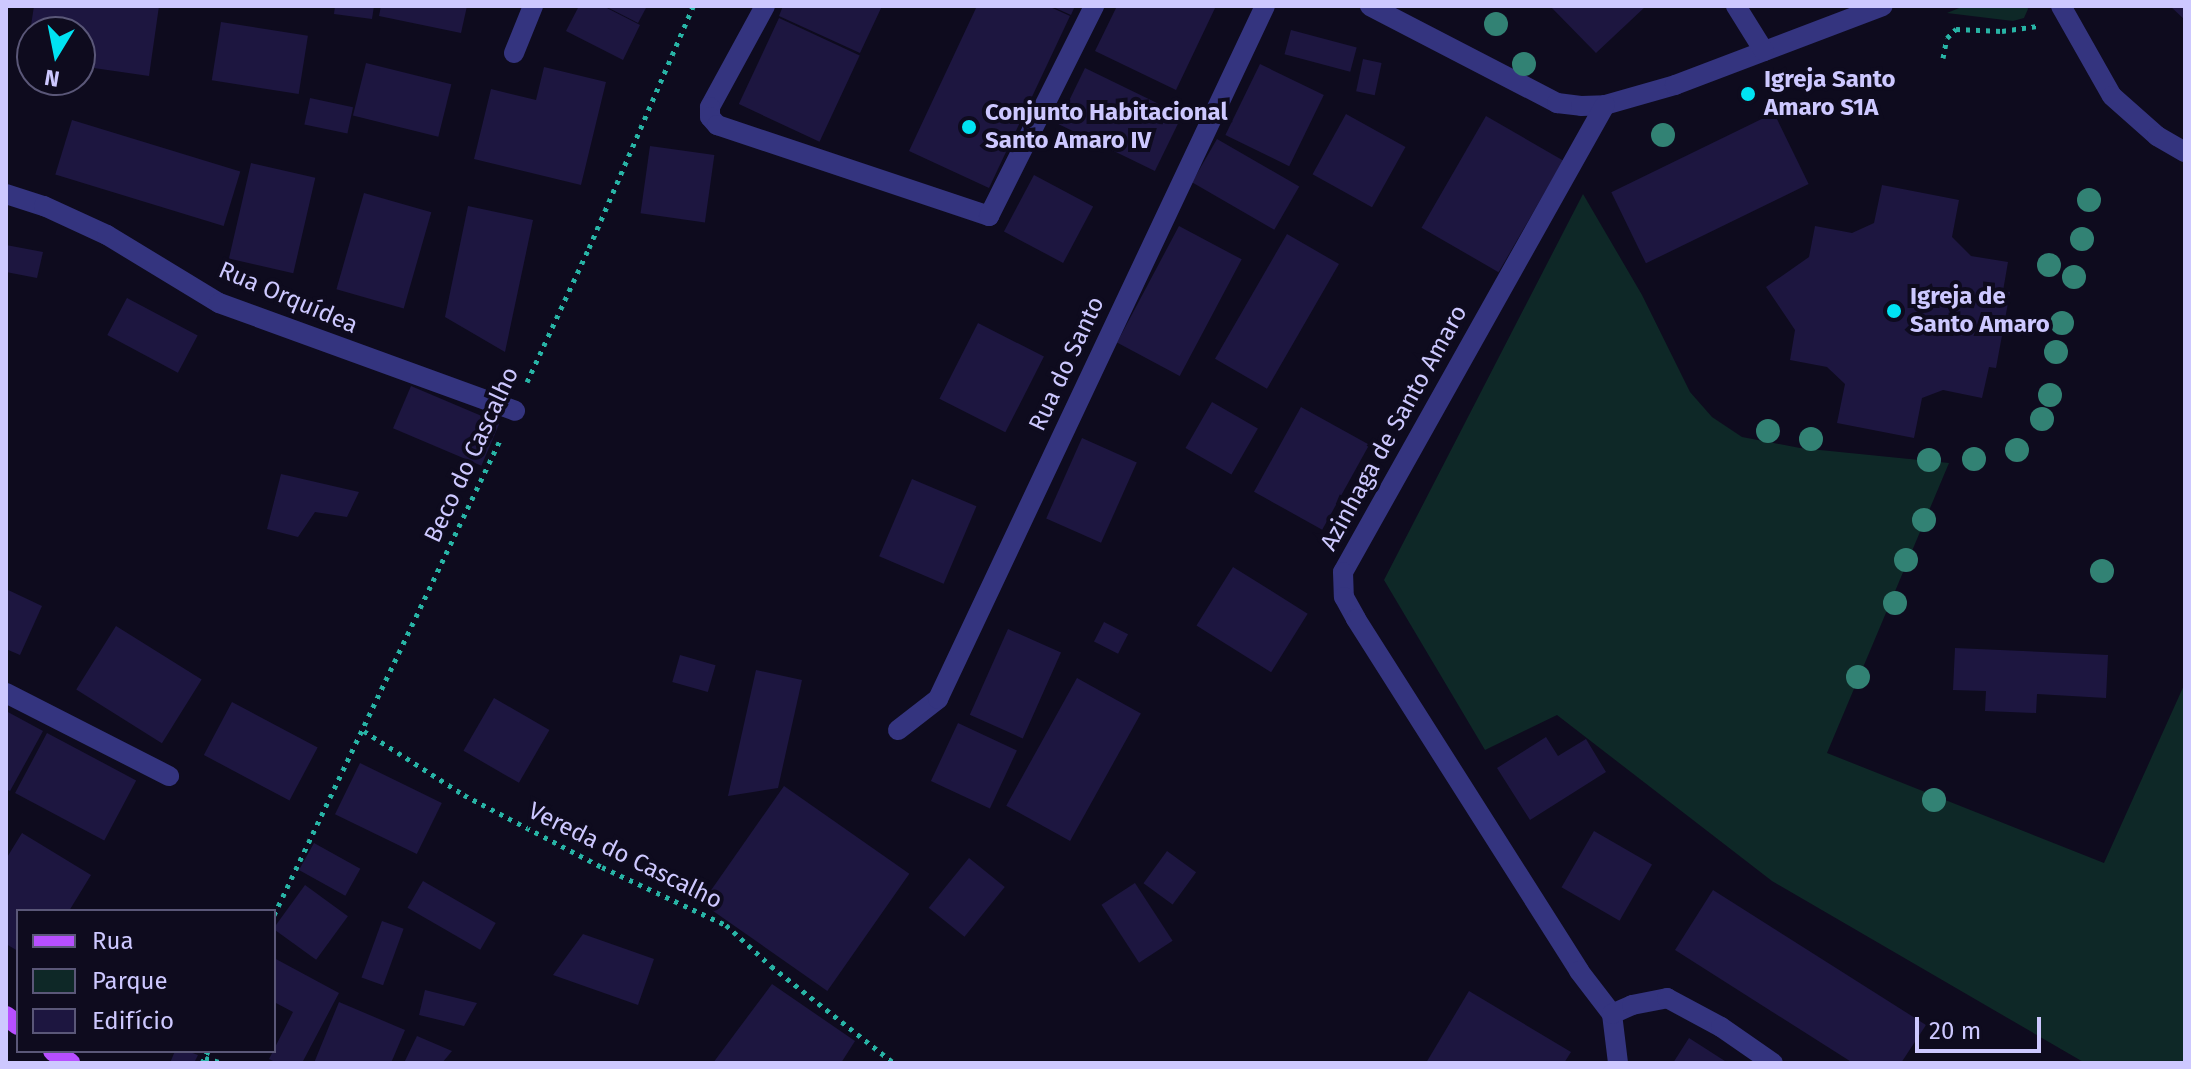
<!DOCTYPE html>
<html>
<head>
<meta charset="utf-8">
<style>
  body { margin:0 }
  #map { position:relative; width:2191px; height:1069px; overflow:hidden; background:#0e0b1e; font-family:"Fira Sans",sans-serif }
  div>[style] { position:absolute }
  .green>* { inset:0; background:#0e2827 }
  .building>* { inset:0; background:#1d1640; transform-origin:0 0 }
  .path>* { height:5px; margin-top:-2.5px; transform-origin:0; background:repeating-linear-gradient(90deg,#28b4a6 0 4px,transparent 0 10px) }
  .minor>* { height:20px; margin:-10px; padding:0 10px; transform-origin:10px; border-radius:10px; background:#34347f }
  .major>* { height:20px; margin:-10px; padding:0 10px; transform-origin:10px; border-radius:10px; background:#b74fff }
  .trees>* { width:24px; height:24px; margin:-12px; border-radius:50%; background:#328274 }
  .dots>* { width:22px; height:22px; translate:-50% -50%; box-sizing:border-box; border:4px solid #0e0b1e; border-radius:50% }
  span { translate:-50% -50%; white-space:nowrap; text-align:center; line-height:1.15; -webkit-text-stroke:8px #0e0b1e; paint-order:stroke }
  .poi-label { font-size:24px; color:#cdc8ff; font-weight:700 }
  .left { translate:0 -50%; text-align:left }
  .street-label { font-size:24px; color:#cdc8ff }
  .frame { position:absolute; inset:0; border:8px solid #cdc8ff; pointer-events:none }
  .legend { position:absolute; left:16px; top:909px; width:260px; height:144px; box-sizing:border-box; background:#0e0b1e; border:2px solid #5a5778; margin:0; padding:10px 14px; list-style:none; font-size:24px; color:#cdc8ff }
  .legend li { display:flex; align-items:center; gap:16px; height:40px }
  .legend b { width:40px; border:2px solid #5a5778 }
  .north { position:absolute; left:16px; top:16px; width:80px; height:80px; box-sizing:border-box; background:#0e0b1e; border:2px solid #5a5778; border-radius:50%; rotate:190deg; font-size:22px; font-weight:700; line-height:32px; text-align:center; color:#cdc8ff }
  .north::after { content:''; display:block; margin:auto; width:28px; height:36px; background:#00e3f3; clip-path:polygon(50% 0,100% 100%,50% 72%,0 100%) }
  .scale { position:absolute; left:1915px; top:1017px; width:126px; height:36px; box-sizing:border-box; border:4px solid #cdc8ff; border-top:0; padding-left:10px; font-size:24px; line-height:28px; white-space:nowrap; color:#cdc8ff; -webkit-text-stroke:6px #0e0b1e; paint-order:stroke }
</style>
</head>
<body>
<div id="map">
  <div class="green">
    <i style="clip-path:polygon(1964px 6px,2027px 6px,2028px 9px,2024px 18px,2013px 21px,1947px 13px)"></i>
    <i style="clip-path:polygon(1583px 194px,1642px 295px,1690px 392px,1712px 417px,1742px 437px,1800px 448px,1949px 463px,1827px 753px,2104px 863px,2185px 683px,2185px 1063px,2085px 1063px,1772px 881px,1557px 715px,1485px 750px,1384px 580px)"></i>
  </div>
  <div class="building">
    <i style="clip-path:polygon(34px 6px,159px 6px,149px 76px,80px 66px,80px 32px,32px 32px,32px 59px,26px 58px)"></i>
    <i style="clip-path:polygon(335px 6px,374px 6px,372px 19px,334px 14px)"></i>
    <i style="clip-path:polygon(381px 6px,467px 6px,461px 33px,379px 16px)"></i>
    <i style="clip-path:polygon(579px 6px,603px 6px,640px 25px,623px 60px,566px 31px)"></i>
    <i style="clip-path:polygon(605px 6px,647px 6px,638px 23px)"></i>
    <i style="clip-path:polygon(783px 6px,882px 6px,860px 53px,779px 16px)"></i>
    <i style="clip-path:polygon(977px 6px,1048px 6px,1070px 16px,989px 188px,909px 151px)"></i>
    <i style="clip-path:polygon(1051px 6px,1075px 6px,1071px 15px)"></i>
    <i style="clip-path:polygon(1117px 6px,1216px 6px,1176px 90px,1095px 51px)"></i>
    <i style="clip-path:polygon(1550px 6px,1646px 6px,1596px 53px)"></i>
    <i style="clip-path:polygon(2170px 6px,2185px 6px,2185px 20px)"></i>
    <i style="left:779px;top:18px;width:89px;height:95px;rotate:25deg"></i>
    <i style="left:221px;top:22px;width:88px;height:59px;rotate:9deg"></i>
    <i style="left:1291px;top:30px;width:68px;height:25px;rotate:15deg"></i>
    <i style="left:1363px;top:59px;width:19px;height:33px;rotate:12deg"></i>
    <i style="left:366px;top:63px;width:88px;height:54px;rotate:14deg"></i>
    <i style="left:1260px;top:64px;width:71px;height:79px;rotate:26deg"></i>
    <i style="clip-path:polygon(544px 67px,606px 82px,581px 185px,474px 159px,491px 89px,536px 100px)"></i>
    <i style="left:1085px;top:68px;width:108px;height:62px;rotate:26deg"></i>
    <i style="left:310px;top:98px;width:44px;height:27px;rotate:12deg"></i>
    <i style="left:1774px;top:113px;width:79px;height:181px;rotate:64deg"></i>
    <i style="left:1346px;top:114px;width:68px;height:69px;rotate:29deg"></i>
    <i style="left:1486px;top:116px;width:89px;height:129px;rotate:30deg"></i>
    <i style="left:72px;top:120px;width:176px;height:57px;rotate:17deg"></i>
    <i style="left:1217px;top:139px;width:95px;height:50px;rotate:30deg"></i>
    <i style="left:650px;top:146px;width:65px;height:68px;rotate:8deg"></i>
    <i style="left:251px;top:163px;width:66px;height:98px;rotate:13deg"></i>
    <i style="left:1034px;top:175px;width:67px;height:64px;rotate:28deg"></i>
    <i style="clip-path:polygon(1882px 185px,1959px 200px,1952px 237px,1971px 256px,2008px 262px,2003px 291px,2010px 292px,1996px 368px,1989px 367px,1982px 398px,1943px 390px,1922px 398px,1914px 438px,1837px 423px,1845px 384px,1827px 367px,1790px 360px,1795px 330px,1766px 287px,1809px 257px,1815px 226px,1852px 233px,1874px 223px)"></i>
    <i style="left:364px;top:193px;width:70px;height:100px;rotate:16deg"></i>
    <i style="clip-path:polygon(468px 206px,533px 220px,505px 352px,445px 317px)"></i>
    <i style="left:1179px;top:226px;width:71px;height:132px;rotate:28deg"></i>
    <i style="left:1287px;top:234px;width:60px;height:144px;rotate:30deg"></i>
    <i style="clip-path:polygon(6px 245px,43px 252px,37px 278px,6px 272px)"></i>
    <i style="left:127px;top:298px;width:80px;height:42px;rotate:28deg"></i>
    <i style="left:978px;top:323px;width:74px;height:85px;rotate:27deg"></i>
    <i style="left:411px;top:386px;width:96px;height:46px;rotate:23deg"></i>
    <i style="left:1212px;top:402px;width:53px;height:53px;rotate:30deg"></i>
    <i style="left:1301px;top:407px;width:78px;height:97px;rotate:29deg"></i>
    <i style="left:1082px;top:438px;width:60px;height:88px;rotate:24deg"></i>
    <i style="clip-path:polygon(281px 474px,359px 492px,347px 517px,315px 512px,298px 537px,267px 529px)"></i>
    <i style="left:912px;top:479px;width:70px;height:84px;rotate:23deg"></i>
    <i style="left:1233px;top:567px;width:88px;height:69px;rotate:32deg"></i>
    <i style="clip-path:polygon(6px 589px,42px 606px,20px 655px,6px 649px)"></i>
    <i style="left:1104px;top:622px;width:27px;height:22px;rotate:27deg"></i>
    <i style="left:116px;top:626px;width:101px;height:75px;rotate:32deg"></i>
    <i style="left:1008px;top:629px;width:58px;height:94px;rotate:24deg"></i>
    <i style="clip-path:polygon(1955px 648px,2108px 655px,2106px 698px,2037px 694px,2036px 713px,1985px 711px,1986px 691px,1953px 690px)"></i>
    <i style="left:680px;top:655px;width:37px;height:28px;rotate:16deg"></i>
    <i style="clip-path:polygon(756px 670px,802px 680px,778px 788px,728px 796px)"></i>
    <i style="left:1077px;top:678px;width:73px;height:146px;rotate:29deg"></i>
    <i style="left:494px;top:698px;width:64px;height:61px;rotate:30deg"></i>
    <i style="left:232px;top:702px;width:97px;height:60px;rotate:28deg"></i>
    <i style="clip-path:polygon(6px 711px,43px 731px,10px 791px,6px 789px)"></i>
    <i style="left:958px;top:723px;width:65px;height:64px;rotate:25deg"></i>
    <i style="left:47px;top:733px;width:101px;height:68px;rotate:28deg"></i>
    <i style="clip-path:polygon(1546px 737px,1558px 756px,1586px 739px,1606px 772px,1530px 820px,1497px 768px)"></i>
    <i style="left:360px;top:763px;width:91px;height:57px;rotate:26deg"></i>
    <i style="left:784px;top:786px;width:153px;height:143px;rotate:35deg"></i>
    <i style="left:1594px;top:831px;width:67px;height:65px;rotate:30deg"></i>
    <i style="clip-path:polygon(22px 833px,91px 875px,69px 911px,18px 911px,18px 951px,6px 944px,6px 859px)"></i>
    <i style="left:314px;top:843px;width:53px;height:31px;rotate:29deg"></i>
    <i style="left:1167px;top:851px;width:36px;height:40px;rotate:36deg"></i>
    <i style="left:969px;top:858px;width:46px;height:64px;rotate:39deg"></i>
    <i style="left:423px;top:881px;width:84px;height:31px;rotate:30deg"></i>
    <i style="left:1135px;top:883px;width:69px;height:40px;rotate:57deg"></i>
    <i style="left:305px;top:885px;width:53px;height:54px;rotate:36deg"></i>
    <i style="clip-path:polygon(1713px 890px,1926px 1025px,1901px 1063px,1853px 1063px,1675px 950px)"></i>
    <i style="left:382px;top:921px;width:23px;height:60px;rotate:20deg"></i>
    <i style="clip-path:polygon(583px 934px,654px 959px,638px 1005px,553px 975px)"></i>
    <i style="clip-path:polygon(274px 958px,339px 993px,302px 1063px,277px 1063px,269px 1059px,293px 1012px,274px 1002px)"></i>
    <i style="clip-path:polygon(772px 984px,855px 1041px,841px 1063px,713px 1063px)"></i>
    <i style="clip-path:polygon(425px 990px,477px 1003px,464px 1026px,419px 1015px)"></i>
    <i style="clip-path:polygon(1469px 991px,1571px 1052px,1564px 1063px,1426px 1063px)"></i>
    <i style="clip-path:polygon(339px 1002px,405px 1030px,391px 1063px,314px 1063px)"></i>
    <i style="clip-path:polygon(417px 1036px,452px 1051px,442px 1063px,404px 1063px)"></i>
    <i style="clip-path:polygon(1689px 1038px,1728px 1063px,1673px 1063px)"></i>
    <i style="clip-path:polygon(175px 1051px,187px 1051px,198px 1055px,194px 1063px,170px 1063px)"></i>
  </div>
  <div class="path">
    <i style="left:1943px;top:58px;width:20px;rotate:-79deg"></i>
    <i style="left:1947px;top:38px;width:13px;rotate:-45deg"></i>
    <i style="left:1956px;top:29px;width:46px;rotate:2.5deg"></i>
    <i style="left:2002px;top:31px;width:36px;rotate:-8deg"></i>
    <i style="left:527px;top:382px;width:148px;rotate:-65.2deg"></i>
    <i style="left:589px;top:248px;width:263px;rotate:-66.7deg"></i>
    <i style="left:364px;top:731px;width:119px;rotate:32.6deg"></i>
    <i style="left:464px;top:795px;width:156px;rotate:27.6deg"></i>
    <i style="left:602px;top:867px;width:137px;rotate:25.1deg"></i>
    <i style="left:726px;top:925px;width:61px;rotate:42.3deg"></i>
    <i style="left:771px;top:966px;width:157px;rotate:38.3deg"></i>
    <i style="left:274px;top:915px;width:528px;rotate:-64.55deg"></i>
    <i style="left:205px;top:1058px;width:19px;rotate:16deg"></i>
    <i style="left:202px;top:1063px;width:13px;rotate:-63deg"></i>
  </div>
  <div class="minor">
    <i style="left:765px;top:6px;width:115px;rotate:118.6deg"></i>
    <i style="left:710px;top:107px;width:10px;rotate:90deg"></i>
    <i style="left:710px;top:117px;width:11px;rotate:49deg"></i>
    <i style="left:717px;top:125px;width:287px;rotate:18.5deg"></i>
    <i style="left:989px;top:216px;width:235px;rotate:-63.4deg"></i>
    <i style="left:1370px;top:6px;width:211px;rotate:27.4deg"></i>
    <i style="left:1557px;top:103px;width:24px;rotate:7deg"></i>
    <i style="left:1581px;top:106px;width:24px;rotate:-2deg"></i>
    <i style="left:1605px;top:105px;width:73px;rotate:-15.9deg"></i>
    <i style="left:1675px;top:85px;width:222px;rotate:-20.8deg"></i>
    <i style="left:1736px;top:6px;width:53px;rotate:58.1deg"></i>
    <i style="left:2061px;top:6px;width:103px;rotate:60.5deg"></i>
    <i style="left:2112px;top:96px;width:60px;rotate:41.6deg"></i>
    <i style="left:2157px;top:136px;width:32px;rotate:30deg"></i>
    <i style="left:514px;top:53px;width:51px;rotate:-68deg"></i>
    <i style="left:1605px;top:105px;width:535px;rotate:119.29deg"></i>
    <i style="left:1343px;top:572px;width:25px;rotate:88deg"></i>
    <i style="left:1344px;top:597px;width:25px;rotate:61deg"></i>
    <i style="left:1356px;top:619px;width:417px;rotate:57.6deg"></i>
    <i style="left:1579px;top:971px;width:54px;rotate:52.5deg"></i>
    <i style="left:1612px;top:1014px;width:49px;rotate:83deg"></i>
    <i style="left:6px;top:194px;width:40px;rotate:18deg"></i>
    <i style="left:44px;top:206px;width:69px;rotate:24.7deg"></i>
    <i style="left:107px;top:235px;width:131px;rotate:31.3deg"></i>
    <i style="left:219px;top:303px;width:315px;rotate:20deg"></i>
    <i style="left:6px;top:693px;width:183px;rotate:27deg"></i>
    <i style="left:898px;top:730px;width:51px;rotate:-37.8deg"></i>
    <i style="left:938px;top:699px;width:766px;rotate:-64.74deg"></i>
    <i style="left:1612px;top:1014px;width:22px;rotate:-24deg"></i>
    <i style="left:1632px;top:1005px;width:36px;rotate:-11deg"></i>
    <i style="left:1667px;top:998px;width:61px;rotate:28.2deg"></i>
    <i style="left:1721px;top:1027px;width:63px;rotate:34.7deg"></i>
  </div>
  <div class="major">
    <i style="left:6px;top:1016px;width:15px;rotate:37deg"></i>
    <i style="left:53px;top:1051px;width:21px;rotate:35deg"></i>
  </div>
  <div class="trees">
    <i style="left:1496px;top:24px"></i>
    <i style="left:1524px;top:64px"></i>
    <i style="left:1663px;top:135px"></i>
    <i style="left:2089px;top:200px"></i>
    <i style="left:2082px;top:239px"></i>
    <i style="left:2049px;top:265px"></i>
    <i style="left:2074px;top:277px"></i>
    <i style="left:2062px;top:323px"></i>
    <i style="left:2056px;top:352px"></i>
    <i style="left:2050px;top:395px"></i>
    <i style="left:2042px;top:419px"></i>
    <i style="left:1768px;top:431px"></i>
    <i style="left:1811px;top:439px"></i>
    <i style="left:2017px;top:450px"></i>
    <i style="left:1974px;top:459px"></i>
    <i style="left:1929px;top:460px"></i>
    <i style="left:1924px;top:520px"></i>
    <i style="left:1906px;top:560px"></i>
    <i style="left:2102px;top:571px"></i>
    <i style="left:1895px;top:603px"></i>
    <i style="left:1858px;top:677px"></i>
    <i style="left:1934px;top:800px"></i>
  </div>
  <div class="dots">
    <i style="left:1748px;top:94px;background:#00e3f3"></i>
    <i style="left:969px;top:127px;background:#00e3f3"></i>
    <i style="left:1894px;top:311px;background:#00e3f3"></i>
  </div>
  <div class="poi-label">
    <span class="left" style="left:1764px;top:94px">Igreja Santo<br>Amaro S1A</span>
    <span class="left" style="left:985px;top:127px">Conjunto Habitacional<br>Santo Amaro IV</span>
    <span class="left" style="left:1910px;top:311px">Igreja de<br>Santo Amaro</span>
  </div>
  <div class="street-label">
    <span style="left:288px;top:298px;rotate:23deg">Rua Orquídea</span>
    <span style="left:1067px;top:364px;rotate:-65deg">Rua do Santo</span>
    <span style="left:1394px;top:428px;rotate:-61deg">Azinhaga de Santo Amaro</span>
    <span style="left:472px;top:455px;rotate:-65deg">Beco do Cascalho</span>
    <span style="left:625px;top:856px;rotate:26deg">Vereda do Cascalho</span>
  </div>
  <div class="frame"></div>
  <ul class="legend">
  <li><b style="height:10px;background:#b74fff"></b>Rua</li>
  <li><b style="height:22px;background:#0e2827"></b>Parque</li>
  <li><b style="height:22px;background:#1d1640"></b>Edifício</li>
  </ul>
  <div class="north">N</div>
  <div class="scale">20 m</div>
</div>
</body>
</html>
